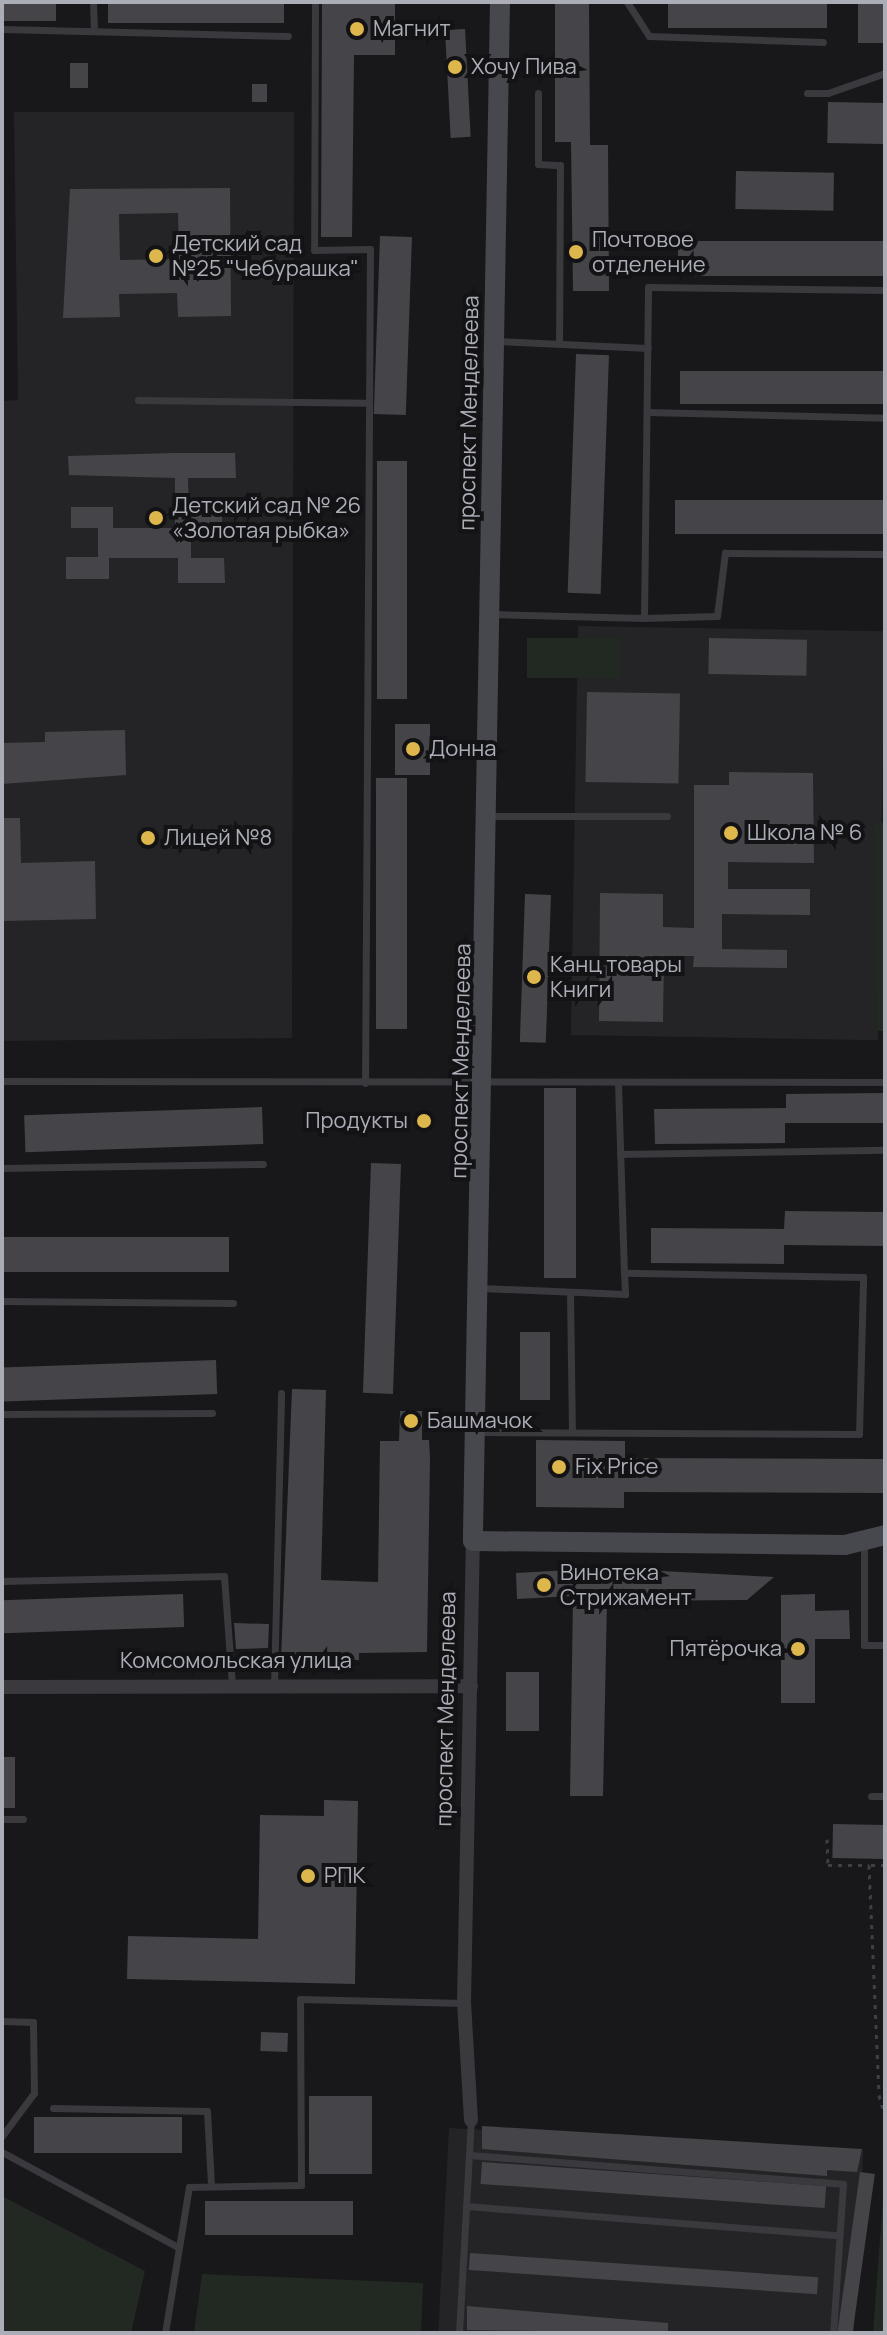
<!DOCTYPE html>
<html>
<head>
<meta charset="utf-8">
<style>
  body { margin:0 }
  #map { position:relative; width:887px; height:2335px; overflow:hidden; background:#181719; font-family:Manrope,sans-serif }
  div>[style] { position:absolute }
  .built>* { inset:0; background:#242426; transform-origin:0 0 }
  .green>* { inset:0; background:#222923; transform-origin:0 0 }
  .building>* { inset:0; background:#454549; transform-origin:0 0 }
  .path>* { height:3px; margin-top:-1.5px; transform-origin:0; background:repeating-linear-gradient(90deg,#3f4045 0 4px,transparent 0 10px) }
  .lane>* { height:7px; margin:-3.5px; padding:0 3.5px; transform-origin:3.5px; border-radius:3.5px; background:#39393e }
  .street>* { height:14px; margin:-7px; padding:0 7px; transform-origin:7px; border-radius:7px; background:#39393e }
  .secondary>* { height:20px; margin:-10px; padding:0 10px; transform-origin:10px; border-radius:10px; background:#47484d }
  .dots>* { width:22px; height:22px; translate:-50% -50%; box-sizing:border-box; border:4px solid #131214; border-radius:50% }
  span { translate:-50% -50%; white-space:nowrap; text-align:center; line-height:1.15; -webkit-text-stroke:8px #131214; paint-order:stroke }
  .poi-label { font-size:22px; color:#abaeb7 }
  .left { translate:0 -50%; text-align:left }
  .right { translate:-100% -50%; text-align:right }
  .street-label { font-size:22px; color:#abaeb7 }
  .frame { position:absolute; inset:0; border:4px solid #abaeb7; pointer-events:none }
</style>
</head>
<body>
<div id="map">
  <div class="built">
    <i style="clip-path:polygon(14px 112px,294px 112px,292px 1038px,2px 1041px,2px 401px,18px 400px)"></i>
    <i style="left:578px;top:626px;width:307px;height:409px;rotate:1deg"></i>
    <i style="left:449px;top:2128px;width:415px;height:205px;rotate:3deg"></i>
  </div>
  <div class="green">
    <i style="left:527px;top:638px;width:93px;height:40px"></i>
    <i style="clip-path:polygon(875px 823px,885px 823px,885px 1031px,877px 1031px)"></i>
    <i style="clip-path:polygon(2px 2196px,145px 2271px,131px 2333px,2px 2333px)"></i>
    <i style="clip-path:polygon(883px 2199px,885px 2333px,873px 2333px)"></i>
    <i style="clip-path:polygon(202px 2274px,423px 2283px,421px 2333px,194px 2333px)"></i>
  </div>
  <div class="building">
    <i style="left:2px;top:2px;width:54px;height:19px"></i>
    <i style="left:108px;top:2px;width:176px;height:21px"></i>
    <i style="clip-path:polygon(322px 2px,395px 2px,395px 55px,354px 55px,352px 237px,321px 237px)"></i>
    <i style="clip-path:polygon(555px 2px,589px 2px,590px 145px,608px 145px,609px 291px,573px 291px,571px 142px,555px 142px)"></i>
    <i style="left:668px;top:2px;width:159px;height:26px"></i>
    <i style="left:858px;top:2px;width:27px;height:41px"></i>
    <i style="left:465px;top:29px;width:108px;height:20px;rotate:87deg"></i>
    <i style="left:70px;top:63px;width:18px;height:25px"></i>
    <i style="left:252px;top:84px;width:15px;height:18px"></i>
    <i style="left:828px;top:102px;width:57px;height:41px;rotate:1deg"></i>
    <i style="left:736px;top:171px;width:98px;height:38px;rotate:1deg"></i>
    <i style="clip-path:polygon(evenodd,230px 188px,231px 316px,178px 317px,177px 293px,119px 294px,120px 317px,63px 318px,70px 189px,230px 188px,178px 213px,179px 259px,120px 260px,119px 214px,178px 213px)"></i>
    <i style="left:380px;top:236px;width:32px;height:178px;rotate:2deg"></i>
    <i style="left:678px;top:241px;width:207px;height:35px"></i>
    <i style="left:576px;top:354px;width:33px;height:239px;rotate:2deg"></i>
    <i style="left:680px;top:371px;width:205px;height:33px"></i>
    <i style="clip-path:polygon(175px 453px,235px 453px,236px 478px,188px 478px,189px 511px,222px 511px,222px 527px,191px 527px,191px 558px,224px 558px,225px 583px,178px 583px,178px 558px,109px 558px,109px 579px,66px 579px,66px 557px,98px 557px,98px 528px,71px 528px,71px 507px,113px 507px,113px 528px,175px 528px,175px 478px,69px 475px,68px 456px)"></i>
    <i style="left:377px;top:461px;width:30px;height:238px"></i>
    <i style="left:675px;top:500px;width:210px;height:34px"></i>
    <i style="left:709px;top:638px;width:98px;height:36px;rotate:1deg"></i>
    <i style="left:587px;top:692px;width:93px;height:90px;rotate:1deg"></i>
    <i style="left:395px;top:724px;width:35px;height:51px"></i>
    <i style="clip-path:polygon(125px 730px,126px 775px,2px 784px,2px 743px,45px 742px,45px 732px)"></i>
    <i style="clip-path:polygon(729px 772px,813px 773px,814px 863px,728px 862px,728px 889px,810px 889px,810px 915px,722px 914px,722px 949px,787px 950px,787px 968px,693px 967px,694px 956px,664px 956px,663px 1022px,599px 1021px,600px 893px,663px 894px,663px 927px,694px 928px,694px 785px,729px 785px)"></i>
    <i style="left:376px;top:778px;width:31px;height:251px"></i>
    <i style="clip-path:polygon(2px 818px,20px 818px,21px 863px,95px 861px,96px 919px,2px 921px)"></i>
    <i style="left:525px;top:894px;width:26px;height:148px;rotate:2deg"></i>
    <i style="left:544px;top:1088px;width:32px;height:190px"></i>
    <i style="clip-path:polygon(885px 1093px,885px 1123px,785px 1123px,785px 1143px,655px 1144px,654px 1109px,786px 1108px,786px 1094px)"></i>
    <i style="left:262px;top:1107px;width:37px;height:238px;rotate:88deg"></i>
    <i style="left:371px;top:1163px;width:30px;height:230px;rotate:2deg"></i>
    <i style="clip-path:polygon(785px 1211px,885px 1212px,885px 1246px,784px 1245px,784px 1264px,651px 1263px,651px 1228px,784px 1229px)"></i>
    <i style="left:229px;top:1237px;width:35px;height:227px;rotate:90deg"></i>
    <i style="left:520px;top:1332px;width:30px;height:68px"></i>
    <i style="left:216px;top:1360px;width:34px;height:214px;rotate:88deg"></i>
    <i style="clip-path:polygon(292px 1389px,326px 1390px,321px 1580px,378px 1582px,380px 1441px,399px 1441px,400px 1411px,422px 1411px,422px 1440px,429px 1440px,430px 1458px,427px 1652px,359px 1653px,359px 1660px,281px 1659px)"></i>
    <i style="clip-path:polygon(536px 1440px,625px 1441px,625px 1458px,884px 1459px,885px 1493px,624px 1492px,624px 1508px,536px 1507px)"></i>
    <i style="clip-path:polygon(570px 1570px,571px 1575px,643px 1570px,774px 1577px,747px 1600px,607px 1601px,603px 1796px,570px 1796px,573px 1596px,517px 1599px,516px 1573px)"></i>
    <i style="left:183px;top:1594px;width:33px;height:181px;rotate:88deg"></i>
    <i style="clip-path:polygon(815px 1594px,815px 1611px,849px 1610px,850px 1639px,815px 1639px,815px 1703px,781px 1703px,781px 1595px)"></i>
    <i style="clip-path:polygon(234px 1623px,269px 1624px,268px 1648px,236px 1649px)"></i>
    <i style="left:506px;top:1672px;width:33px;height:59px"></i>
    <i style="left:2px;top:1757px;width:13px;height:51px"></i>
    <i style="clip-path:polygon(324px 1800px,358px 1801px,355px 1984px,127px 1979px,128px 1936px,258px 1939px,260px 1815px,324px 1816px)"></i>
    <i style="left:833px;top:1824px;width:52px;height:34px;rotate:1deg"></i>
    <i style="left:261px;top:2032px;width:27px;height:19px;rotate:2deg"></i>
    <i style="left:309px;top:2096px;width:63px;height:78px"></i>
    <i style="left:34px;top:2117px;width:148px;height:36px"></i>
    <i style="clip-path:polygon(482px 2126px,862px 2149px,857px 2172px,827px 2170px,827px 2176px,482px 2149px)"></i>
    <i style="left:482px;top:2162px;width:345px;height:22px;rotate:4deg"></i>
    <i style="left:860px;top:2172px;width:15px;height:162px;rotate:8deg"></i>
    <i style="left:205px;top:2201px;width:148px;height:34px"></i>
    <i style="left:470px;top:2253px;width:349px;height:17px;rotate:4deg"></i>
    <i style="clip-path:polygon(467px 2306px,668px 2323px,668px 2333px,467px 2330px)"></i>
  </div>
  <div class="path">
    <i style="left:827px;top:1839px;width:26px;rotate:88deg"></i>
    <i style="left:828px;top:1865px;width:41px"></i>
    <i style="left:885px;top:1865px;width:16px;rotate:180deg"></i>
    <i style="left:869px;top:1865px;width:230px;rotate:87.5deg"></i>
    <i style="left:879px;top:2095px;width:22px;rotate:74deg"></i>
  </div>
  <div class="lane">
    <i style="left:93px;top:2px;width:29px;rotate:88deg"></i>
    <i style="left:315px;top:2px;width:248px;rotate:90.2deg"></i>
    <i style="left:314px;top:250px;width:56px;rotate:-1deg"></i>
    <i style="left:370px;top:249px;width:834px;rotate:90.34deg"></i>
    <i style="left:627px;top:2px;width:40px;rotate:57.1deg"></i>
    <i style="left:649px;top:36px;width:174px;rotate:2deg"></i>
    <i style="left:2px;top:29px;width:286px;rotate:1.4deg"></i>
    <i style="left:538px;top:93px;width:71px;rotate:90deg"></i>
    <i style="left:538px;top:164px;width:22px;rotate:3deg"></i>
    <i style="left:560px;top:165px;width:179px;rotate:90.3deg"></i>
    <i style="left:807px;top:93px;width:21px"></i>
    <i style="left:828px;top:93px;width:60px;rotate:-19.3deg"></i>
    <i style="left:496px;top:341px;width:152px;rotate:2.6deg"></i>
    <i style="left:138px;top:400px;width:231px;rotate:0.7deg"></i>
    <i style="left:647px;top:412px;width:238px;rotate:1.4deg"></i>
    <i style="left:493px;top:614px;width:151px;rotate:1.5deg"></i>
    <i style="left:644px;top:618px;width:331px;rotate:-89.3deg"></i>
    <i style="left:648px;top:287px;width:237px;rotate:0.7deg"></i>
    <i style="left:644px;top:618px;width:73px;rotate:-1.6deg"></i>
    <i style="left:717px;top:616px;width:64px;rotate:-82.8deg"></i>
    <i style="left:725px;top:553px;width:160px;rotate:0.4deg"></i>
    <i style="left:489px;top:816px;width:178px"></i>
    <i style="left:2px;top:1081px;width:883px;rotate:0.06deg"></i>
    <i style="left:618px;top:1083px;width:190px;rotate:88.2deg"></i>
    <i style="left:620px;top:1154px;width:265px;rotate:-0.9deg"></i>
    <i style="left:2px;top:1168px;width:261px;rotate:-0.9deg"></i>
    <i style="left:570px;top:1292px;width:140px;rotate:89.2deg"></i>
    <i style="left:2px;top:1301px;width:231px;rotate:0.5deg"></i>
    <i style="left:2px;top:1414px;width:210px;rotate:-0.3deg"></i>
    <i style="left:479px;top:1432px;width:380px;rotate:0.3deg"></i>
    <i style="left:859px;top:1434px;width:157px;rotate:-88.5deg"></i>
    <i style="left:863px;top:1277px;width:239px;rotate:-179deg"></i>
    <i style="left:624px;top:1273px;width:21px;rotate:87deg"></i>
    <i style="left:625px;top:1294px;width:145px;rotate:-177.6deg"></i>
    <i style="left:864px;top:1543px;width:102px;rotate:90deg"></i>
    <i style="left:864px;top:1645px;width:21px"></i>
    <i style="left:2px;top:1581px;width:222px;rotate:-1.3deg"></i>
    <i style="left:224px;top:1576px;width:109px;rotate:85.8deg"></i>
    <i style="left:274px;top:1685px;width:292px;rotate:-88.6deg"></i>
    <i style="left:871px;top:1796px;width:14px"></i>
    <i style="left:2px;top:1819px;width:21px"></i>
    <i style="left:2px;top:2021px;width:31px;rotate:2deg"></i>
    <i style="left:33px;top:2022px;width:71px;rotate:89.2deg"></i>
    <i style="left:34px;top:2093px;width:54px;rotate:126.7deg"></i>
    <i style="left:53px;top:2108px;width:154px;rotate:1.1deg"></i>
    <i style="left:207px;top:2111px;width:75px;rotate:86.9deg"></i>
    <i style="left:2px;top:2152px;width:200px;rotate:28.4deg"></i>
    <i style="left:469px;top:2155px;width:375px;rotate:4.4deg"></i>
    <i style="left:843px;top:2184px;width:149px;rotate:93.8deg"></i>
    <i style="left:466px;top:2206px;width:372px;rotate:4.5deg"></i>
    <i style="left:165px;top:2333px;width:148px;rotate:-80.7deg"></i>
    <i style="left:189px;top:2187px;width:112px;rotate:-1deg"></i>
    <i style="left:301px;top:2185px;width:186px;rotate:-90.3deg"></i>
    <i style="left:300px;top:1999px;width:163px;rotate:1.4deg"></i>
    <i style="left:459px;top:2333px;width:213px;rotate:-86.8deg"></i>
  </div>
  <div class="street">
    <i style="left:2px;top:1687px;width:469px;rotate:-0.1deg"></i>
    <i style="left:471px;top:2120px;width:117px;rotate:-93.4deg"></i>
    <i style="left:464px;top:2003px;width:462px;rotate:-88.9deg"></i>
  </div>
  <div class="secondary">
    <i style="left:500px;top:2px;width:1539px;rotate:91.01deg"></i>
    <i style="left:473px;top:1541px;width:372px;rotate:0.6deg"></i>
    <i style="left:845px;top:1545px;width:41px;rotate:-14deg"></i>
  </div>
  <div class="dots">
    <i style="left:357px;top:29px;background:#ddb74b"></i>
    <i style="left:455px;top:67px;background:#ddb74b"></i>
    <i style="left:576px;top:252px;background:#ddb74b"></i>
    <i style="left:156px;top:256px;background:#ddb74b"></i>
    <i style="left:156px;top:518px;background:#ddb74b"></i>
    <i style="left:413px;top:749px;background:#ddb74b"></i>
    <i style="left:731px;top:833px;background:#ddb74b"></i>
    <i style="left:148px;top:838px;background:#ddb74b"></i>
    <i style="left:534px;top:977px;background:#ddb74b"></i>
    <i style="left:424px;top:1121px;background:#ddb74b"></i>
    <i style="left:411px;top:1421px;background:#ddb74b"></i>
    <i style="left:559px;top:1467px;background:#ddb74b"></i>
    <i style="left:544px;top:1585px;background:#ddb74b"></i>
    <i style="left:798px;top:1649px;background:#ddb74b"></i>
    <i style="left:308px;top:1876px;background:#ddb74b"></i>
  </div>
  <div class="poi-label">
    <span class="left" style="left:373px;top:29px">Магнит</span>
    <span class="left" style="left:471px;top:67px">Хочу Пива</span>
    <span class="left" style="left:592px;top:252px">Почтовое<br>отделение</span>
    <span class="left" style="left:172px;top:256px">Детский сад<br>№25 "Чебурашка"</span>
    <span class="left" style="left:172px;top:518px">Детский сад № 26<br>«Золотая рыбка»</span>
    <span class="left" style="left:429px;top:749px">Донна</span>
    <span class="left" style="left:747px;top:833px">Школа № 6</span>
    <span class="left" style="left:164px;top:838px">Лицей №8</span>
    <span class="left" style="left:550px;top:977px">Канц товары<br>Книги</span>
    <span class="right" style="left:408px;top:1121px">Продукты</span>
    <span class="left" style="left:427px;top:1421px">Башмачок</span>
    <span class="left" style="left:575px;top:1467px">Fix Price</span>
    <span class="left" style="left:560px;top:1585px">Винотека<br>Стрижамент</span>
    <span class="right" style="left:782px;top:1649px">Пятёрочка</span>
    <span class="left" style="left:324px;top:1876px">РПК</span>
  </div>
  <div class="street-label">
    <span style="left:469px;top:413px;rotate:-89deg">проспект Менделеева</span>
    <span style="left:461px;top:1061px;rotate:-89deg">проспект Менделеева</span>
    <span style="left:236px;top:1661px">Комсомольская улица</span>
    <span style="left:446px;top:1709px;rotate:-89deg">проспект Менделеева</span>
  </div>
  <div class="frame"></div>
</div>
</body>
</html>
